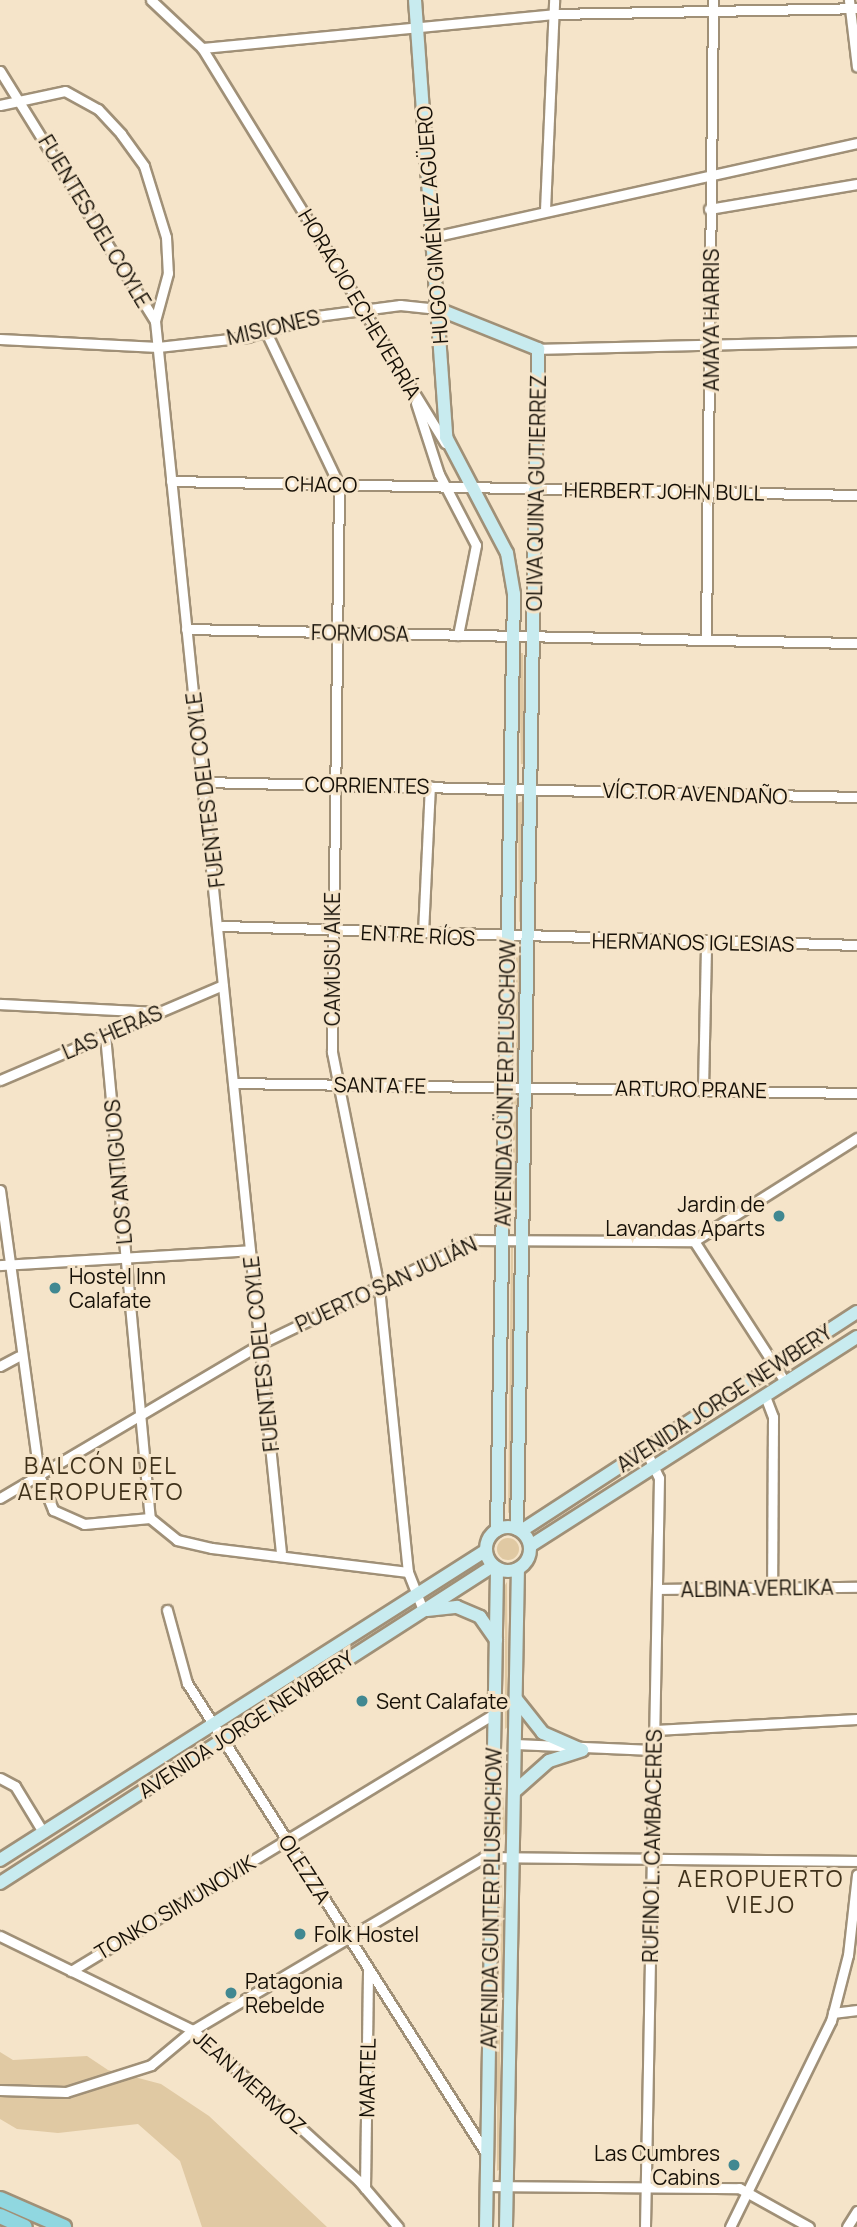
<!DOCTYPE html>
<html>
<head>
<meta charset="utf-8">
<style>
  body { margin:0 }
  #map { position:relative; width:857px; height:2227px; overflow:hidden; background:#f5e4c9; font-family:Manrope,sans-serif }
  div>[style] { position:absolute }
  .green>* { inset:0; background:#e0c9a3; transform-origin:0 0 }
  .round { border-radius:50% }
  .roads { filter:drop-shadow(2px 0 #a09077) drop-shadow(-2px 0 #a09077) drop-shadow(0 2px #a09077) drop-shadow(0 -2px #a09077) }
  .street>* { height:9px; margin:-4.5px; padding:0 4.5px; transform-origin:4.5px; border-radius:4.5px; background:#fff }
  .secondary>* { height:12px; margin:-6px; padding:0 6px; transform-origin:6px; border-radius:6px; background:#c8ebef }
  .secondary>.ring { margin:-6px; padding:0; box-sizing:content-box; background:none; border:12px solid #c8ebef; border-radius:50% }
  .primary>* { height:14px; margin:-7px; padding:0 7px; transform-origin:7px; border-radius:7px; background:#90d7e0 }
  .dots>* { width:19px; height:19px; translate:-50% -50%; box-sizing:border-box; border:4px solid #f5e4c9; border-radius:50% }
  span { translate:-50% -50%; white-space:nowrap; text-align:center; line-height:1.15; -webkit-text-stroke:6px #f5e4c9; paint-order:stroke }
  .street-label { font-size:21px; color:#161007 }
  .poi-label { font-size:21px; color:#161007 }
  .right { translate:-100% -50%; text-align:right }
  .left { translate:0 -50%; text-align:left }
  .neighbourhood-label { font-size:23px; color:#3f311a; letter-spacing:2px }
</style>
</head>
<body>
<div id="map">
  <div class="green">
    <i style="left:523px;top:653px;width:111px;height:4px;rotate:89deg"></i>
    <i style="clip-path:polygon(523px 801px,522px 920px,519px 922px,518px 803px)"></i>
    <i style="clip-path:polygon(521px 952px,519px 1072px,516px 1072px,516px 954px)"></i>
    <i style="clip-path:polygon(517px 1098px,516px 1210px,513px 1212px,513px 1100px)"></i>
    <i style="clip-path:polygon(513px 1245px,512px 1511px,508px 1513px,511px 1247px)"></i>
    <i class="round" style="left:497px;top:1538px;width:22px;height:22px"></i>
    <i style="clip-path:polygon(507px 1582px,508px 1727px,505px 1729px,505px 1585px)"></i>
    <i style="clip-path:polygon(503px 1793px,506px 1833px,503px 1835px,501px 1795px)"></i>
    <i style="clip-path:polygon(502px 1871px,504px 1991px,501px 1993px,500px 1874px)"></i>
    <i style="clip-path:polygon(500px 2024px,501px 2169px,497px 2171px,497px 2027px)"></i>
    <i style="clip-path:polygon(0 2052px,13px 2060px,87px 2056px,108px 2070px,161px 2084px,209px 2116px,327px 2227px,202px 2227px,180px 2161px,138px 2124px,58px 2133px,17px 2129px,0 2119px)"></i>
  </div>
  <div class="roads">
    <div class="street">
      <i style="left:151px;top:0;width:70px;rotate:43.3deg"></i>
      <i style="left:202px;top:48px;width:464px;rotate:58.4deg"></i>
      <i style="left:849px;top:0;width:67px;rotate:83.2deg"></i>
      <i style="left:202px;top:48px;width:354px;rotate:-5.5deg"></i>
      <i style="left:554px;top:14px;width:303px;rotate:-1.1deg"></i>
      <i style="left:0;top:71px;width:294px;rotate:58.2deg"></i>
      <i style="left:155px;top:321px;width:1237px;rotate:84.16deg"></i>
      <i style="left:0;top:105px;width:66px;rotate:-12.2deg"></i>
      <i style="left:65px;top:91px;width:38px;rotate:29deg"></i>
      <i style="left:98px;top:109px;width:34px;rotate:47deg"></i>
      <i style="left:121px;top:134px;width:39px;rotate:54deg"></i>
      <i style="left:144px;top:166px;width:74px;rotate:72.8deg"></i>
      <i style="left:166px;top:237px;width:36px;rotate:87deg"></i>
      <i style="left:168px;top:273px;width:50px;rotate:105.2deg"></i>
      <i style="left:709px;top:209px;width:150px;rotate:-9.6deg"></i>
      <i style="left:545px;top:210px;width:210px;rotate:-87.5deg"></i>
      <i style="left:433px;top:237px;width:434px;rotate:-12.5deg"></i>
      <i style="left:266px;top:332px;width:170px;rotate:64.5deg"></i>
      <i style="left:339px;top:485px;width:567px;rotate:90.71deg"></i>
      <i style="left:332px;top:1052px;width:240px;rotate:78.7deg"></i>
      <i style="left:379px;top:1287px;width:286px;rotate:84.2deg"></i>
      <i style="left:408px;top:1572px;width:41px;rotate:68.5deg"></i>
      <i style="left:0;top:339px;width:158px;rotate:2.9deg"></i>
      <i style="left:158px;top:347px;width:90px;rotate:-6.4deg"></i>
      <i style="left:247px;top:337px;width:73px;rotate:-16.7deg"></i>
      <i style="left:317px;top:316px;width:84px;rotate:-7.5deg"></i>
      <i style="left:400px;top:305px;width:38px;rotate:6deg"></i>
      <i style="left:538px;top:349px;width:319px;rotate:-1.4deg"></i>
      <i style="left:416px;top:403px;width:75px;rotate:72.1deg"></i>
      <i style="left:439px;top:474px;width:80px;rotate:62.5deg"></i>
      <i style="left:476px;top:545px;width:92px;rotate:101.3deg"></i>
      <i style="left:171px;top:481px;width:686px;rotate:1.17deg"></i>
      <i style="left:186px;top:629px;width:671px;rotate:1.2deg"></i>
      <i style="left:706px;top:640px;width:640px;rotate:-89.37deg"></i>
      <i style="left:202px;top:782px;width:655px;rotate:1.31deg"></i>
      <i style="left:222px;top:926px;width:635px;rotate:1.71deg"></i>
      <i style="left:423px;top:933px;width:147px;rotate:-87.3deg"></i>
      <i style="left:0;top:1004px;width:157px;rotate:2.9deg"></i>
      <i style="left:105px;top:1035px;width:485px;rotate:84.7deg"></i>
      <i style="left:0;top:1080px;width:242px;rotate:-23.1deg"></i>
      <i style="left:233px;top:1083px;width:624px;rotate:0.92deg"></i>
      <i style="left:703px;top:1090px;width:148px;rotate:-88.8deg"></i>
      <i style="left:0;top:1190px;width:288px;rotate:82.2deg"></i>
      <i style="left:39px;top:1475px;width:38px;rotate:68deg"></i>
      <i style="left:53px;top:1510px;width:34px;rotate:24deg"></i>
      <i style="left:84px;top:1524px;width:66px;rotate:-5.2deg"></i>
      <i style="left:150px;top:1518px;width:35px;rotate:39deg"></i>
      <i style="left:177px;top:1540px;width:36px;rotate:13deg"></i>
      <i style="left:212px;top:1548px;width:197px;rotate:7deg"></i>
      <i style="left:694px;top:1241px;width:169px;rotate:57.1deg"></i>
      <i style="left:0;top:1265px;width:250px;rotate:-3.4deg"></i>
      <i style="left:0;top:1366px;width:21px;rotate:-28deg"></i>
      <i style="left:765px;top:1396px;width:22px;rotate:69deg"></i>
      <i style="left:773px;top:1417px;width:171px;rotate:90.3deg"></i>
      <i style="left:0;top:1498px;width:302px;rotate:-30.6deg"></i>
      <i style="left:260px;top:1344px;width:239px;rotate:-25.8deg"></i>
      <i style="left:475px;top:1240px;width:219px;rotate:0.3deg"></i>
      <i style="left:694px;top:1241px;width:193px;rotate:-32.3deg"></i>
      <i style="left:658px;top:1589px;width:199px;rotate:-0.6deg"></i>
      <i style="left:167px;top:1610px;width:76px;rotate:74.7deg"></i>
      <i style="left:187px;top:1683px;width:557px;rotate:57.54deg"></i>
      <i style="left:655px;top:1730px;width:202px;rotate:-3.1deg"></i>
      <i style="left:515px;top:1744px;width:138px;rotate:2.5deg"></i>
      <i style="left:0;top:1778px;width:17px;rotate:28deg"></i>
      <i style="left:15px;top:1786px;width:54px;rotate:58.7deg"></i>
      <i style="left:0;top:1936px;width:215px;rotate:26deg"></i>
      <i style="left:193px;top:2030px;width:224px;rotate:42.3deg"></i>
      <i style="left:359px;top:2181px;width:60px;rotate:49.7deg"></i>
      <i style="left:71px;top:1971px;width:495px;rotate:-31.3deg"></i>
      <i style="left:833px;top:2013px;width:24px;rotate:-7deg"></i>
      <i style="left:0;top:2090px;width:66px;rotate:1.7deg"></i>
      <i style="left:66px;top:2092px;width:89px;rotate:-17.6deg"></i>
      <i style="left:151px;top:2065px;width:55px;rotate:-39.8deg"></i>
      <i style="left:193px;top:2030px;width:339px;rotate:-30.7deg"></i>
      <i style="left:484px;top:1857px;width:373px;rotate:0.6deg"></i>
      <i style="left:487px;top:2186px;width:252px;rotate:0.5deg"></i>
      <i style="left:739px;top:2188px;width:80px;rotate:29.1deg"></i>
      <i style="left:365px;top:2188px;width:218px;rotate:-89.2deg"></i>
      <i style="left:645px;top:2227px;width:749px;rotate:-88.93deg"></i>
      <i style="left:659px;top:1478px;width:32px;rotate:-116deg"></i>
      <i style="left:730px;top:2227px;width:229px;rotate:-63.9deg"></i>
      <i style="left:831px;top:2021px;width:68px;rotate:-75.6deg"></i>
      <i style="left:848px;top:1955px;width:81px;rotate:-83.6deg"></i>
      <i style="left:847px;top:2227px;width:19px;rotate:-58deg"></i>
    </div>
    <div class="secondary">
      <i style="left:415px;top:0;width:438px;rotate:85.9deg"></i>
      <i style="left:446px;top:437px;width:131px;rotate:62.3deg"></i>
      <i style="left:507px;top:553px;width:42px;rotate:80.3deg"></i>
      <i style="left:514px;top:594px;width:936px;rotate:91.04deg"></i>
      <i style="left:438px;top:309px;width:108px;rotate:21.8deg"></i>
      <i style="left:538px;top:349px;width:1180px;rotate:91.02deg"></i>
      <i class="ring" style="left:486px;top:1527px;width:32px;height:32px"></i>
      <i style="left:521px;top:1531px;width:401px;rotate:-33.1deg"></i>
      <i style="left:530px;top:1546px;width:388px;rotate:-32.6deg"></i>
      <i style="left:427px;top:1610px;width:30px;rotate:-6deg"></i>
      <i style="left:457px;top:1607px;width:25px;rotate:23deg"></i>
      <i style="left:480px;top:1617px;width:28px;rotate:55deg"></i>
      <i style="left:514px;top:1792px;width:47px;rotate:-41.5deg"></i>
      <i style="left:549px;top:1761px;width:35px;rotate:-18deg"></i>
      <i style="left:582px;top:1750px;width:43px;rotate:-156.4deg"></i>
      <i style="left:543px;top:1733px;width:43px;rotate:-128.5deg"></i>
      <i style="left:0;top:1860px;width:575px;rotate:-32.5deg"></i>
      <i style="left:0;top:1883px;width:586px;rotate:-32.74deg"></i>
      <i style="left:486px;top:2227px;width:658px;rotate:-89.04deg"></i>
      <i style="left:506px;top:2227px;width:658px;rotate:-88.96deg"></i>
    </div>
    <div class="primary">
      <i style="left:0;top:2199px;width:70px;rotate:23.6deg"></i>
      <i style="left:0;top:2216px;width:27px;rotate:24deg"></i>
    </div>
  </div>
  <div class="dots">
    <i style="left:779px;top:1216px;background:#418891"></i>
    <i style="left:55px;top:1288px;background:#418891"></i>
    <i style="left:362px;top:1701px;background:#418891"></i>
    <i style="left:300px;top:1934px;background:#418891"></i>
    <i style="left:231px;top:1993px;background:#418891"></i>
    <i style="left:734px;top:2165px;background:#418891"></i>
  </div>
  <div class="street-label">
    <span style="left:95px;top:221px;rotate:59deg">FUENTES DEL COYLE</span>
    <span style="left:432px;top:225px;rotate:-94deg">HUGO GIMÉNEZ AGÜERO</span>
    <span style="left:360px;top:304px;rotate:59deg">HORACIO ECHEVERRÍA</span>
    <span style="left:711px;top:320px;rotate:-90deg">AMAYA HARRIS</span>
    <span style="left:273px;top:327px;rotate:-13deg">MISIONES</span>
    <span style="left:321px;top:484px;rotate:1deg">CHACO</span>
    <span style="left:664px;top:491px;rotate:1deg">HERBERT JOHN BULL</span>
    <span style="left:536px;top:493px;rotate:-89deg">OLIVA QUINA GUTIERREZ</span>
    <span style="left:360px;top:633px;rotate:1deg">FORMOSA</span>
    <span style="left:367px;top:785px;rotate:1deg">CORRIENTES</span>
    <span style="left:205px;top:790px;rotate:-97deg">FUENTES DEL COYLE</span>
    <span style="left:695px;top:793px;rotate:2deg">VÍCTOR AVENDAÑO</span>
    <span style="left:418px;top:935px;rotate:3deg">ENTRE RÍOS</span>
    <span style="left:693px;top:942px;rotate:1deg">HERMANOS IGLESIAS</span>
    <span style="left:332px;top:959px;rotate:-90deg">CAMUSU AIKE</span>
    <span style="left:112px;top:1032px;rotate:-23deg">LAS HERAS</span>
    <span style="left:505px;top:1083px;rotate:-89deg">AVENIDA GÜNTER PLUSCHOW</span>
    <span style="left:380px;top:1085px;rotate:1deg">SANTA FE</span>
    <span style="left:691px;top:1089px;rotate:1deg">ARTURO PRANE</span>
    <span style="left:118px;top:1172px;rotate:-95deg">LOS ANTIGUOS</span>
    <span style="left:386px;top:1284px;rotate:-25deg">PUERTO SAN JULIÁN</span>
    <span style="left:261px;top:1354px;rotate:-96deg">FUENTES DEL COYLE</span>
    <span style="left:724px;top:1398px;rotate:-33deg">AVENIDA JORGE NEWBERY</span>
    <span style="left:757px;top:1588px;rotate:-1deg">ALBINA VERLIKA</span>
    <span style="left:246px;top:1724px;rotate:-33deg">AVENIDA JORGE NEWBERY</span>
    <span style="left:652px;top:1846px;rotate:-89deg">RUFINO L. CAMBACERES</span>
    <span style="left:305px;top:1869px;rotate:57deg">OLEZZA</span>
    <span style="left:491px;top:1898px;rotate:-89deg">AVENIDA GUNTER PLUSHCHOW</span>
    <span style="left:175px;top:1907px;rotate:-31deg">TONKO SIMUNOVIK</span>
    <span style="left:367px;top:2078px;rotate:-89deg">MARTEL</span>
    <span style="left:250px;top:2082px;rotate:42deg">JEAN MERMOZ</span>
  </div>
  <div class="poi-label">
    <span class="right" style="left:765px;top:1216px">Jardin de<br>Lavandas Aparts</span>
    <span class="left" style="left:69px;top:1288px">Hostel Inn<br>Calafate</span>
    <span class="left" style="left:376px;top:1701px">Sent Calafate</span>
    <span class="left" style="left:314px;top:1934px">Folk Hostel</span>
    <span class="left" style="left:245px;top:1993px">Patagonia<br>Rebelde</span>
    <span class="right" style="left:720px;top:2165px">Las Cumbres<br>Cabins</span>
  </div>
  <div class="neighbourhood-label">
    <span style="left:101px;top:1478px">BALCÓN DEL<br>AEROPUERTO</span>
    <span style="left:761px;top:1891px">AEROPUERTO<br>VIEJO</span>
  </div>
</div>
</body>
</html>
